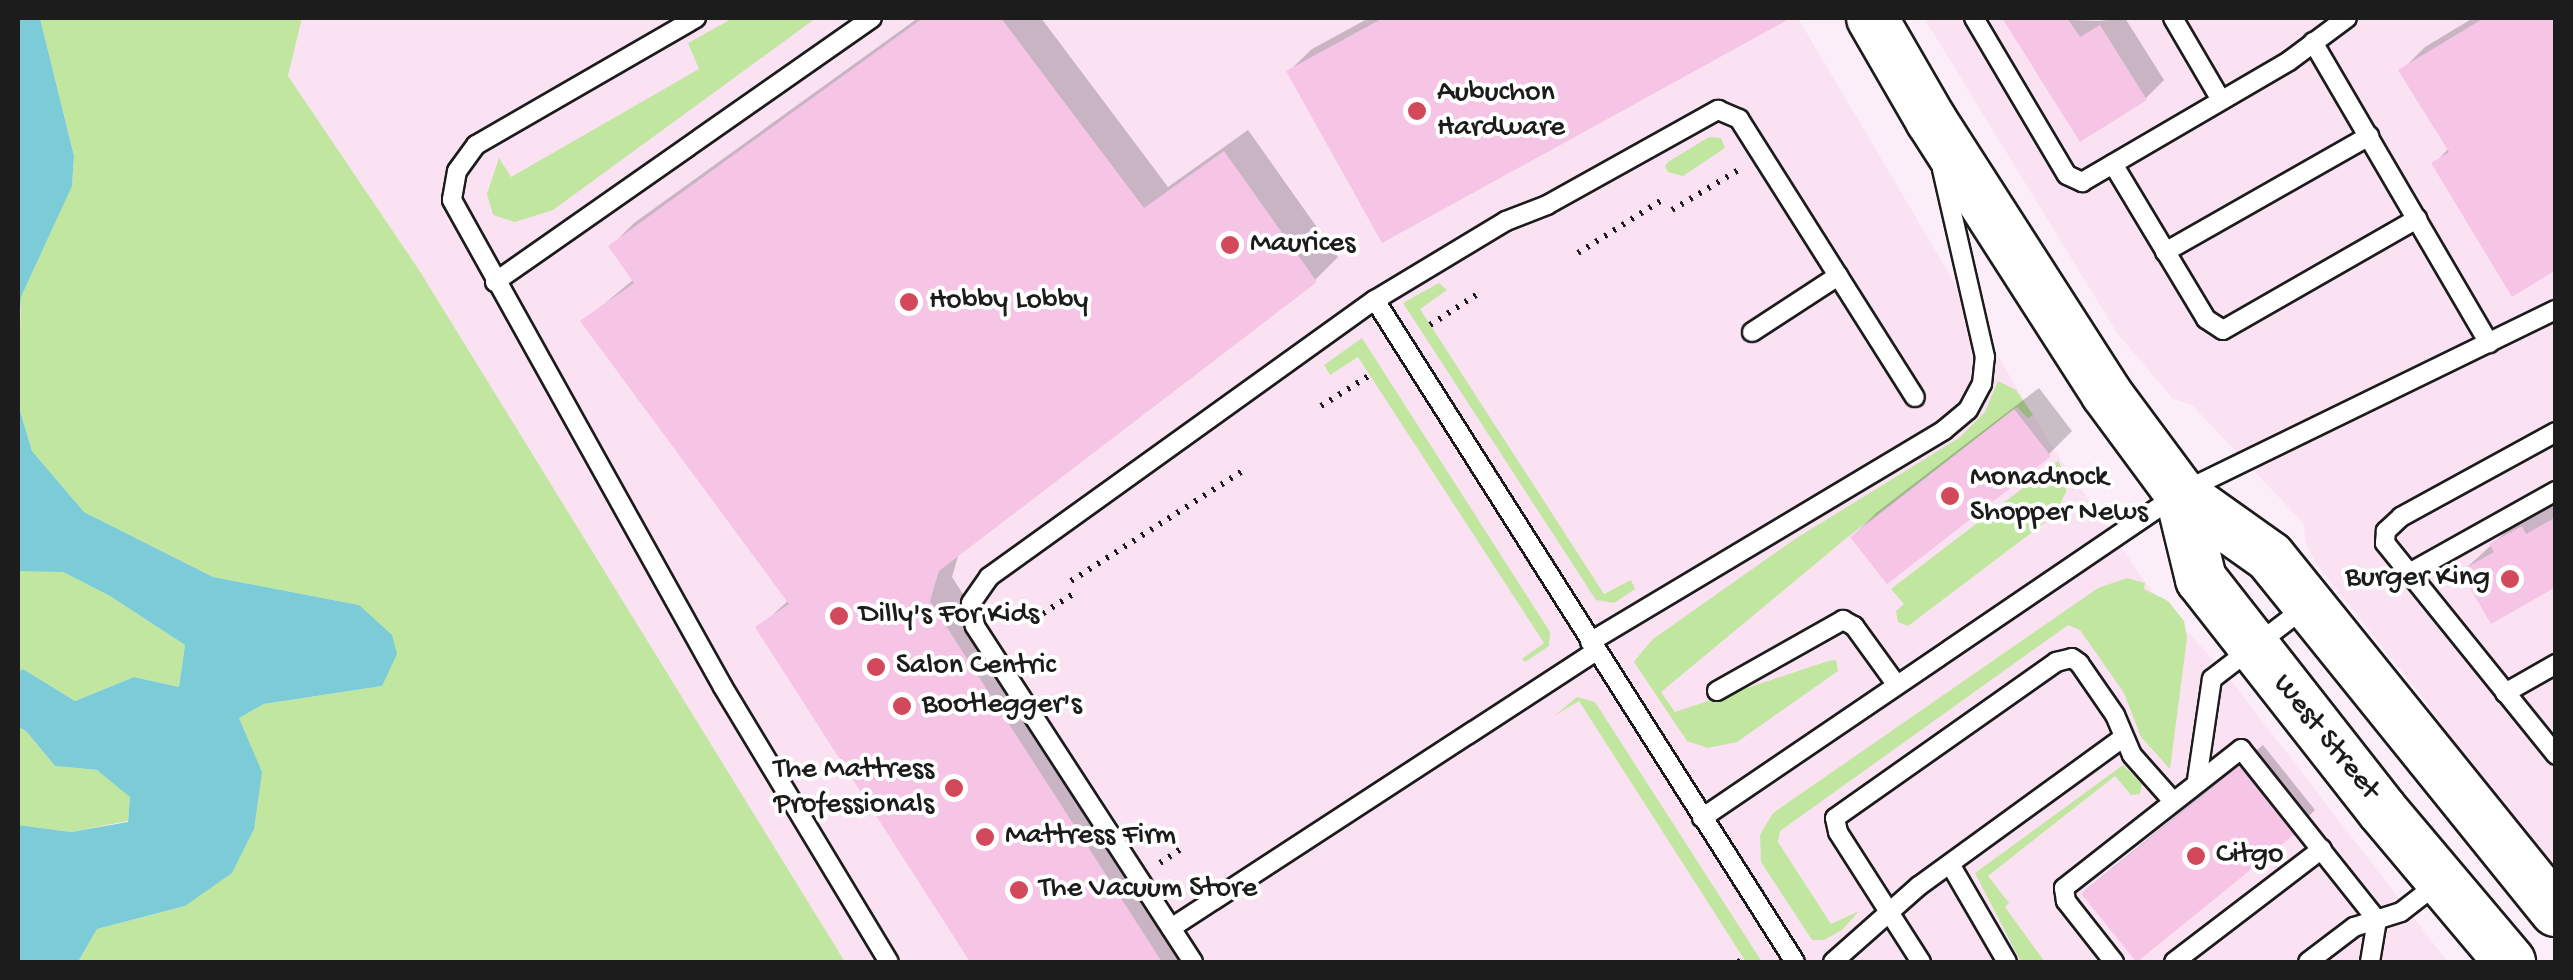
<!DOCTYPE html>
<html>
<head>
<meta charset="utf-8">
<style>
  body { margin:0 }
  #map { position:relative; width:2573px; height:980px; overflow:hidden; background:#fceef8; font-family:"Gochi Hand",sans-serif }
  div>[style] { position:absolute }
  .built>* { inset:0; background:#fae2f3 }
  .green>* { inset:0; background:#c1e6a0 }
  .water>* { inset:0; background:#7cccd7 }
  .shadow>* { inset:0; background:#0003 }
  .building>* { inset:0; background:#f6c5e6; transform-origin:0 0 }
  .path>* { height:6px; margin-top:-3px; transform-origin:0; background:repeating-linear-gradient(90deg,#1c1c1c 0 2.5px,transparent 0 10.5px) }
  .roads { filter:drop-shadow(2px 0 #1c1c1c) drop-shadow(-2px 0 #1c1c1c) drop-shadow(0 2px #1c1c1c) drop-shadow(0 -2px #1c1c1c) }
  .lane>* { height:18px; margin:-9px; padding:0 9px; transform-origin:9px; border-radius:9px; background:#fff }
  .secondary>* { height:50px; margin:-25px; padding:0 25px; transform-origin:25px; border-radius:25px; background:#fff }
  .dots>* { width:28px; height:28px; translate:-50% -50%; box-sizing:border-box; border:5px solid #fff; border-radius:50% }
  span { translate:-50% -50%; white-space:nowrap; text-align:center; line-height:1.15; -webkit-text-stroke:8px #fff; paint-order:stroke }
  .poi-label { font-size:30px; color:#1c1c1c }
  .left { translate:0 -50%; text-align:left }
  .right { translate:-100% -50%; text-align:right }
  .street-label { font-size:30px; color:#1c1c1c }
  .frame { position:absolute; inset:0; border:20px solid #1c1c1c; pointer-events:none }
</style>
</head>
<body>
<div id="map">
  <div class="built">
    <i style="clip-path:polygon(302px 18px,1798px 18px,2050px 444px,2157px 599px,2223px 670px,2448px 962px,776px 962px,288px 76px)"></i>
    <i style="clip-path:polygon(1924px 18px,2555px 18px,2555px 884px,2423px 698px,2316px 564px,2305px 541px,2304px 524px,2193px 406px,2172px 398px,2117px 333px)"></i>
  </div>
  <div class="green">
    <i style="clip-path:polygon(40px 18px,302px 18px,288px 76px,419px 270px,845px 962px,78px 962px,97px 929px,185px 906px,261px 772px,239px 718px,264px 704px,382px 686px,359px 605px,213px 577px,84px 512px,32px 451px,18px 404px,21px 297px,72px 185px,74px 156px)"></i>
    <i style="clip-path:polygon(733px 18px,816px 18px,553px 210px,515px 222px,493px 215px,487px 194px,499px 158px,511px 177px,699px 69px,688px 43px)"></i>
    <i style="clip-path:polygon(1709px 137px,1721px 138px,1725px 148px,1683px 176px,1668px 172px,1665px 166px,1668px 162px)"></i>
    <i style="clip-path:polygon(1439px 283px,1447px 290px,1420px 309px,1604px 594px,1631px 580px,1635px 589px,1614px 603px,1596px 600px,1403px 303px)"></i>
    <i style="clip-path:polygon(1362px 338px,1550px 632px,1549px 646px,1525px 662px,1522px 659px,1544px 643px,1358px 357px,1330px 375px,1324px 365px)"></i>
    <i style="clip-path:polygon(1998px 381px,2016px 390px,2033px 415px,2028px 418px,2017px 407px,1849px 536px,1661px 692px,1675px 712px,1828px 661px,1836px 660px,1838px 671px,1737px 742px,1708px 748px,1687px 741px,1634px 662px,1641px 653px,1653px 639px,1795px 539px,1959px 438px,1985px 412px)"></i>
    <i style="clip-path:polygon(2058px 461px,2067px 477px,2066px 492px,2055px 515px,1908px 626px,1898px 622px,1896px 611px,1904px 604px,1891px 589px)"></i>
    <i style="clip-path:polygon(20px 569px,63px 572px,110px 596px,185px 645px,179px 687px,134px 677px,75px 701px,23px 669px,18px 672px)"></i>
    <i style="clip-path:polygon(2127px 578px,2145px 583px,2144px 589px,2168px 601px,2184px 621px,2187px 638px,2170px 769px,2141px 737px,2124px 693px,2080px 630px,2068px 625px,1780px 831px,1778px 842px,1831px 924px,1859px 911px,1842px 930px,1824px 940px,1812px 940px,1761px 862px,1760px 835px,1773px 813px,2098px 588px)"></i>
    <i style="clip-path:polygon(1577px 697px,1595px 702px,1762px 962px,1746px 962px,1579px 701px,1554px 716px)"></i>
    <i style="clip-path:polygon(18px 727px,26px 731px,55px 766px,97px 770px,117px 785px,130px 797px,128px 821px,71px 832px,18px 825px)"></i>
    <i style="clip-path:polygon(2123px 765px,2142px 784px,2140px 794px,2131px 795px,2115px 776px,1988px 876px,2009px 903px,2005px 907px,2045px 962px,2021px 962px,1975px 873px)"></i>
  </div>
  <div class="water">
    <i style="clip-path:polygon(18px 18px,40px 18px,74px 156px,72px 186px,21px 297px,18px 338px)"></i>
    <i style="clip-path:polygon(18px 404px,32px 451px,84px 512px,213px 577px,359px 605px,392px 635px,397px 654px,382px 686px,264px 704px,239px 718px,262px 772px,254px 829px,232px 873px,185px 906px,97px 929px,78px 962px,18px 962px,18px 825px,71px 832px,128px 822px,130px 797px,97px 770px,55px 766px,26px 731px,18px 727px,18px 672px,23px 669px,75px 701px,134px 677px,179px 687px,185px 645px,110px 596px,63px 572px,18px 571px)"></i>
  </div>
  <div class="shadow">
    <i style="clip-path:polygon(918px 18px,1041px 18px,1168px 187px,1248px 130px,1338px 257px,1315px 280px,959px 553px,952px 577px,1199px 962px,973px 962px,758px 628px,789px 600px,584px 321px,634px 279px,611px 246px,634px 223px)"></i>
    <i style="clip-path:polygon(1369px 18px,1780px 18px,1773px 25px,1289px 71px,1312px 49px)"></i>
    <i style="clip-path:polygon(2005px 18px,2099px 21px,2125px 18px,2164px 80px,2146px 98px,2081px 138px)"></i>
    <i style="clip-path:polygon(2473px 18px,2556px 18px,2556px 267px,2434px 164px,2449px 148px,2402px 70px,2425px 47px)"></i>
    <i style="clip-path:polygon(2039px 388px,2072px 431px,2049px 454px,1853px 536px,1876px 513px)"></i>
    <i style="clip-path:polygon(2556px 501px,2556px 585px,2463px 571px,2511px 527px)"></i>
    <i style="clip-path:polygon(2263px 745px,2315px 810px,2292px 833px,2083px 892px)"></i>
  </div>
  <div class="building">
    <i style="clip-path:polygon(923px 18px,1001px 18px,1144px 208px,1224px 151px,1317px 282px,939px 571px,930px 601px,1162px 962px,970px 962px,755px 627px,789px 604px,580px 321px,634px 283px,608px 246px)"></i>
    <i style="clip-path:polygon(1383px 18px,1791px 18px,1382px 243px,1286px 71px)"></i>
    <i style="clip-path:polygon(2002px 18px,2067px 18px,2080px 37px,2100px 25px,2147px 100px,2080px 142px)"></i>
    <i style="clip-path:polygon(2484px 18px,2556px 18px,2556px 270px,2512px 297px,2431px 163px,2449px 152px,2398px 70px)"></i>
    <i style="left:2014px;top:409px;width:60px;height:208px;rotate:52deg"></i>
    <i style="clip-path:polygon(2556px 517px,2556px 587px,2491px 624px,2460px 571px,2494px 552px,2489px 544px,2522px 526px,2526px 534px)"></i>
    <i style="left:2239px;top:766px;width:88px;height:203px;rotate:51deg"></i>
  </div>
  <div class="path">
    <i style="left:1672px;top:210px;width:79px;rotate:-31.1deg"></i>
    <i style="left:1578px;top:253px;width:103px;rotate:-32.3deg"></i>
    <i style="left:1430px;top:325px;width:59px;rotate:-33.1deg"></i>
    <i style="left:1321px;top:406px;width:58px;rotate:-32.3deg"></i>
    <i style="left:1071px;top:581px;width:206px;rotate:-32.7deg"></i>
    <i style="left:1034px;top:619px;width:52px;rotate:-32.5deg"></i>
    <i style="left:1160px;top:863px;width:29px;rotate:-34deg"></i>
    <i style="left:1738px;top:962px;width:7px;rotate:-27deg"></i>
  </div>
  <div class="roads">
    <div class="lane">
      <i style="left:696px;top:18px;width:254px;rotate:150deg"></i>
      <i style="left:476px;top:145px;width:32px;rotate:126deg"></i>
      <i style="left:457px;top:171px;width:29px;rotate:100deg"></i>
      <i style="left:452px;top:200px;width:557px;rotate:60.91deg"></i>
      <i style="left:723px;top:687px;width:321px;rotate:58.9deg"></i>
      <i style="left:1974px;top:18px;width:182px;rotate:59.4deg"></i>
      <i style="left:2067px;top:175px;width:17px;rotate:25deg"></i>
      <i style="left:2082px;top:182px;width:240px;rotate:-30.3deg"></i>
      <i style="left:2289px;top:61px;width:72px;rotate:-36.6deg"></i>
      <i style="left:2173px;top:18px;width:95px;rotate:59.7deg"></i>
      <i style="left:2313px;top:42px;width:349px;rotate:59.7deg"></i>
      <i style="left:2113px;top:164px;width:181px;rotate:59deg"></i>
      <i style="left:2206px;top:319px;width:20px;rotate:33deg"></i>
      <i style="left:2223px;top:330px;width:224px;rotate:-29.8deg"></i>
      <i style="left:2165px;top:252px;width:235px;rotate:-29.6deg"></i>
      <i style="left:495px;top:282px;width:460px;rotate:-35deg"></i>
      <i style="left:1375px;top:300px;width:784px;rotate:57.61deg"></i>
      <i style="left:1752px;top:332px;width:103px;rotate:-33.1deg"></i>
      <i style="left:2556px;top:432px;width:177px;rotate:151.3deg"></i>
      <i style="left:2401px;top:517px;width:21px;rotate:137deg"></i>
      <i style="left:2386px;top:531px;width:12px;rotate:95deg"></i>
      <i style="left:2385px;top:543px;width:272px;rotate:51.1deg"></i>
      <i style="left:2409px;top:573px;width:168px;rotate:-29.2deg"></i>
      <i style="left:1590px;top:642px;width:413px;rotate:-30.9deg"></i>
      <i style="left:1944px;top:430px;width:31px;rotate:-40deg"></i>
      <i style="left:1968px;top:410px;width:30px;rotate:-62deg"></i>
      <i style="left:1982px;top:384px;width:27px;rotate:-84deg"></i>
      <i style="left:1985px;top:357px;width:193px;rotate:-102.9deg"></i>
      <i style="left:1717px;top:691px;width:145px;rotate:-29.4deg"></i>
      <i style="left:1843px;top:620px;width:13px;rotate:29deg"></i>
      <i style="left:1854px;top:626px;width:72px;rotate:54.1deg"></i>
      <i style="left:2505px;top:693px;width:59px;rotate:-29.6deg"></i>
      <i style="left:2197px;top:780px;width:102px;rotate:-81.6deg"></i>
      <i style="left:2212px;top:679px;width:121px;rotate:-37.6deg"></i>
      <i style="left:1702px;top:818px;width:578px;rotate:-34.21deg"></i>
      <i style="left:2180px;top:493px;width:418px;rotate:-26deg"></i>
      <i style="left:1950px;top:864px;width:113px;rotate:59.8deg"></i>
      <i style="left:1171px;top:928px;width:507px;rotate:-33.09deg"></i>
      <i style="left:1193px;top:962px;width:401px;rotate:-123deg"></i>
      <i style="left:975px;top:626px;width:23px;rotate:-100deg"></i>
      <i style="left:971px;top:603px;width:32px;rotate:-55deg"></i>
      <i style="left:989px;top:577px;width:475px;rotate:-35.7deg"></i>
      <i style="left:1375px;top:300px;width:153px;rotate:-31.1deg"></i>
      <i style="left:1506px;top:221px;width:44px;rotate:-21.3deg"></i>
      <i style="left:1547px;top:205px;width:196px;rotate:-29.1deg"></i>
      <i style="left:1718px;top:110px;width:23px;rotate:23deg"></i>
      <i style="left:1739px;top:119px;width:329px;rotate:57.7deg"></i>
      <i style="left:1833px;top:962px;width:115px;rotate:-41.5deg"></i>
      <i style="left:1919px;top:886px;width:252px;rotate:-36deg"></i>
      <i style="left:1921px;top:962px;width:154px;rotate:-122.6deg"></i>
      <i style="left:1838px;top:832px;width:14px;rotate:-102deg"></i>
      <i style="left:1835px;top:818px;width:271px;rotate:-35.2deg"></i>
      <i style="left:2056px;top:662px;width:16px;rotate:-14deg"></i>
      <i style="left:2072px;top:658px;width:9px;rotate:36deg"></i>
      <i style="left:2079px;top:663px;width:63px;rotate:55.3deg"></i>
      <i style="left:2115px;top:715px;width:43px;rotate:67deg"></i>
      <i style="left:2132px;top:755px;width:60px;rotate:48.4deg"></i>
      <i style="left:2114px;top:962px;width:78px;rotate:-128.2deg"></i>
      <i style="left:2066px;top:901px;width:13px;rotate:-99deg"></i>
      <i style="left:2064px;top:888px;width:225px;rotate:-38.1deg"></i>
      <i style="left:2241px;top:749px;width:218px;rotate:51.5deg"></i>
      <i style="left:2377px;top:920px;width:43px;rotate:99.5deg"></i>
      <i style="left:2174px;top:962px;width:186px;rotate:-37.4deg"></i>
      <i style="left:2308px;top:962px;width:58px;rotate:-37.3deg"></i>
      <i style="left:2354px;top:927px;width:49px;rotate:-17.7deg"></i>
      <i style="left:2401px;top:912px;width:46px;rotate:-37.9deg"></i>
    </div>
    <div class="secondary">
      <i style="left:1872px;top:18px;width:118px;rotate:60deg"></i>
      <i style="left:1931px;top:120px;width:324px;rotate:57.3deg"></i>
      <i style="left:2106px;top:393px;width:124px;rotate:53.5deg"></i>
      <i style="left:2180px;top:493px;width:110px;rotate:35.4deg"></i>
      <i style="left:2270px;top:557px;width:455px;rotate:51.1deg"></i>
      <i style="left:2180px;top:493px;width:89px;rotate:76.3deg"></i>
      <i style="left:2201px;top:579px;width:293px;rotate:51.9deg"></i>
      <i style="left:2382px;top:810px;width:199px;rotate:49.9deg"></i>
    </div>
  </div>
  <div class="dots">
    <i style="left:1417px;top:111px;background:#d1495b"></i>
    <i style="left:1230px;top:245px;background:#d1495b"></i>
    <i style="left:909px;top:302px;background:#d1495b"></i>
    <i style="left:1950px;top:496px;background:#d1495b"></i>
    <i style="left:2510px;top:579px;background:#d1495b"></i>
    <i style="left:839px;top:616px;background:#d1495b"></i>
    <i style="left:876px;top:667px;background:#d1495b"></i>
    <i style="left:902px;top:706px;background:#d1495b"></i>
    <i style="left:954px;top:788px;background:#d1495b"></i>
    <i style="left:985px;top:837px;background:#d1495b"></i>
    <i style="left:2196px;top:856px;background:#d1495b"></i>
    <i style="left:1019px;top:890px;background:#d1495b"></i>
  </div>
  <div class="poi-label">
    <span class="left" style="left:1437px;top:111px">Aubuchon<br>Hardware</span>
    <span class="left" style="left:1250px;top:245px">Maurices</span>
    <span class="left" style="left:929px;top:302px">Hobby Lobby</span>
    <span class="left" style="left:1970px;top:496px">Monadnock<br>Shopper News</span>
    <span class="right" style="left:2490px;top:579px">Burger King</span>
    <span class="left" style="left:859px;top:616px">Dilly's For Kids</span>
    <span class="left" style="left:896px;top:667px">Salon Centric</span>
    <span class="left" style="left:922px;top:706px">Bootlegger's</span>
    <span class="right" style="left:934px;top:788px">The Mattress<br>Professionals</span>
    <span class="left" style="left:1005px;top:837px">Mattress Firm</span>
    <span class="left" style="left:2216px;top:856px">Citgo</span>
    <span class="left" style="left:1039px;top:890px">The Vacuum Store</span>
  </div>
  <div class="street-label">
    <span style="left:2325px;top:738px;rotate:51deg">West Street</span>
  </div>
  <div class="frame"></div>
</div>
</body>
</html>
